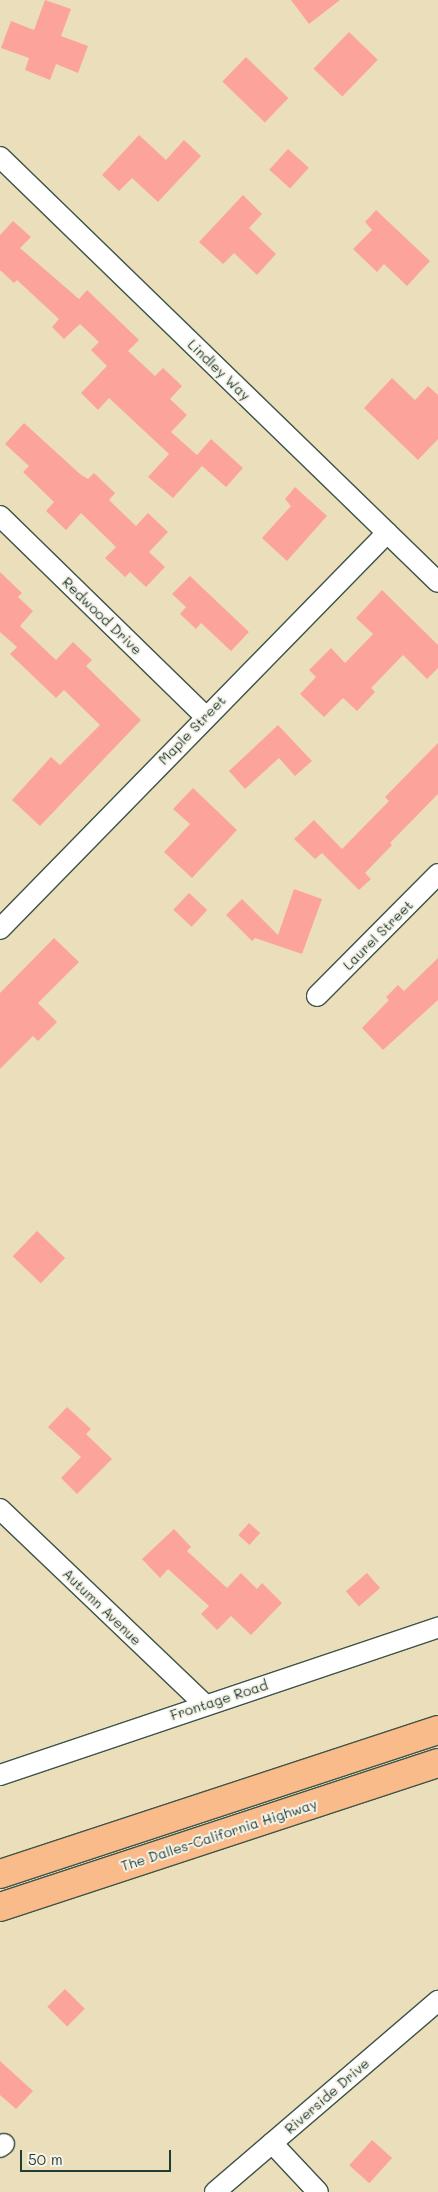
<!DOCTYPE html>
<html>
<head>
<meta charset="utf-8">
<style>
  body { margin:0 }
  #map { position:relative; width:438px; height:2192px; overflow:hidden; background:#ebdfbb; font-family:Mali,sans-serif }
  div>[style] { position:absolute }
  .building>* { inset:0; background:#fca49b; transform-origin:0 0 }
  .roads { filter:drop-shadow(1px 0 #3e5548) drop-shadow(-1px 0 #3e5548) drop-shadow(0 1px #3e5548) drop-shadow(0 -1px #3e5548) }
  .minor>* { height:20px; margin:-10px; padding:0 10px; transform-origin:10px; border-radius:10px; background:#fff }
  .highway>* { height:28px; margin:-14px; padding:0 14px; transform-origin:14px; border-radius:14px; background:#fabb8b }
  span { translate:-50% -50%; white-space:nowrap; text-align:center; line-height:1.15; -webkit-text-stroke:4px #f7f3e8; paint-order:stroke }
  .street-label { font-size:14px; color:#1f3d34 }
  .scale { position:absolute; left:20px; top:2150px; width:151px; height:22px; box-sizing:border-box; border:2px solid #1f3d34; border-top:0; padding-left:6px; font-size:15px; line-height:18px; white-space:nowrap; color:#1f3d34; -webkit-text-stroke:4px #f7f3e8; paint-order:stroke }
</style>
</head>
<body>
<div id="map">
  <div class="building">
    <i style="clip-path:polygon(45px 0,71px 9px,61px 36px,88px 46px,78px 73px,56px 64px,50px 80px,25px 70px,29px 58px,1px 48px,11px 21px,34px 30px)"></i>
    <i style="clip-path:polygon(291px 0,340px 0,309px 24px)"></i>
    <i style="left:349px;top:32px;width:40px;height:51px;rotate:44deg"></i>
    <i style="left:246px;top:57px;width:59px;height:34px;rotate:44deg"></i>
    <i style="clip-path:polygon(139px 135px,166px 160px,184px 140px,201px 156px,158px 202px,132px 178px,119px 191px,102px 175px)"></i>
    <i style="left:288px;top:149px;width:28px;height:28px;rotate:42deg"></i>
    <i style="clip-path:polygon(243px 195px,262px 214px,249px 228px,276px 254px,257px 275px,234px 253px,223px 264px,199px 242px)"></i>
    <i style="clip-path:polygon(376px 210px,430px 261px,407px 286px,384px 264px,377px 272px,353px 249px,372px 230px,365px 222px)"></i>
    <i style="clip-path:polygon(13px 221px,31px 237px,20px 248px,79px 299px,87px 290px,139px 340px,128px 351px,155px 376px,163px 368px,182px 386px,170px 399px,187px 415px,171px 432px,197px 455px,211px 439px,243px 468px,226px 487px,202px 466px,173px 498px,148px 477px,169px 454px,109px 398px,98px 410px,81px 393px,107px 366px,91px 350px,99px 342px,80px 324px,64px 339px,52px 327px,59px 319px,17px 280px,14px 283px,0 270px,0 235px)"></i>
    <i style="clip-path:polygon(392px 378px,415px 400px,428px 386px,438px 395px,438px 439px,418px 460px,364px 408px)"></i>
    <i style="clip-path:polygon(24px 423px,80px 474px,88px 479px,94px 473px,115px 493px,109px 500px,136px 526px,148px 513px,168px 532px,149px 552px,165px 567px,146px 587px,130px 572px,125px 577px,105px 558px,116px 547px,81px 513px,66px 530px,46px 511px,54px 502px,23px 472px,29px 466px,5px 444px)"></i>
    <i style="clip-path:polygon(295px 487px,327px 516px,287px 561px,262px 538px,291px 506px,285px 499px)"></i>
    <i style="clip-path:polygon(0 572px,22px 593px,18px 597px,33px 611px,20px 626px,56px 660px,73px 642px,92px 660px,86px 666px,141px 720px,40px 826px,12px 800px,51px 757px,60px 765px,100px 725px,64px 690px,56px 698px,10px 654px,17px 647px,0 632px)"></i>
    <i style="clip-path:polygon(190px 576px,249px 632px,231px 651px,201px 623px,196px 629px,180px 614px,186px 607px,172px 594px)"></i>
    <i style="clip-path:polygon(382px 590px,438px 645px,438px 668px,427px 679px,403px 655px,371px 688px,375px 692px,357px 711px,343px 698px,324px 717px,300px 694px,316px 677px,309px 670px,331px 648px,345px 663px,373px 634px,356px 618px)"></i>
    <i style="clip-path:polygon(278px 725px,312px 761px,295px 776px,279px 758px,245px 789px,229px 771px)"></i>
    <i style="clip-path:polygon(438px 743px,438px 794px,390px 843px,392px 845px,365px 873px,371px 879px,359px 890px,322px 853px,315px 859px,294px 839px,314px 820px,342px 849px,389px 801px,385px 797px)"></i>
    <i style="clip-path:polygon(193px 788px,237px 830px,192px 878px,164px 852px,190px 824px,173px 809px)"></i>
    <i style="clip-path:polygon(294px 889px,322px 899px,302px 954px,255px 938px,252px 941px,226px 915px,242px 899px,278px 935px)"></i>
    <i style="left:189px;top:893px;width:25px;height:23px;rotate:43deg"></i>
    <i style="clip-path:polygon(54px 938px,79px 962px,38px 1003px,57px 1022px,38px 1041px,33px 1036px,0 1069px,0 993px)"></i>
    <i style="clip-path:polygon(438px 958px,438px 1000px,383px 1050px,362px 1028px,389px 1000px,386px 997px,398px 985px,404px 991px)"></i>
    <i style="left:37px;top:1231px;width:39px;height:35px;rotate:44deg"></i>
    <i style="clip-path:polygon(67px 1407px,91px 1429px,86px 1434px,112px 1459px,77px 1494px,61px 1478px,81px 1457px,48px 1427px)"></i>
    <i style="left:249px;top:1523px;width:15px;height:16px;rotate:42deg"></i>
    <i style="clip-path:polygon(174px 1529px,191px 1547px,187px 1551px,227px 1588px,241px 1573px,257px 1589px,262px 1583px,282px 1603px,251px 1635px,231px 1616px,217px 1630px,201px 1614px,209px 1606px,168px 1569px,160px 1578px,142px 1559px)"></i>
    <i style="left:367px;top:1573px;width:20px;height:28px;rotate:49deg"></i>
    <i style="left:65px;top:1989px;width:28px;height:25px;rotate:45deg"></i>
    <i style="clip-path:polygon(0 2061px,33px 2091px,16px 2109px,0 2095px)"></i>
    <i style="left:372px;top:2140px;width:27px;height:34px;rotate:42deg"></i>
  </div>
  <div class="roads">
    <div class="minor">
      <i style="left:0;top:157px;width:610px;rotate:44.14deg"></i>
      <i style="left:0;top:516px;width:286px;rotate:44.3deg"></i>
      <i style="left:0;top:929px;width:554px;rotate:-45.66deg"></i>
      <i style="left:317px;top:996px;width:172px;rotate:-45.2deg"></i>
      <i style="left:0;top:1509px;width:282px;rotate:43.7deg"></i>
      <i style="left:0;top:1775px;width:462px;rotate:-18.6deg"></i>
      <i style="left:272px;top:2143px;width:67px;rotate:46.8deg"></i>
      <i style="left:0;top:2147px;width:5px;rotate:-37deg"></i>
      <i style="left:215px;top:2192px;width:294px;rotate:-40.6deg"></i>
    </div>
    <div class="highway">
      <i style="left:0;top:1874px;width:461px;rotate:-18.2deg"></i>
      <i style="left:0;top:1907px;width:461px;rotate:-18.2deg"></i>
    </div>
  </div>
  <div class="street-label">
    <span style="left:219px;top:370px;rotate:44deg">Lindley Way</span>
    <span style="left:102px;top:616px;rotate:44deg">Redwood Drive</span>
    <span style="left:192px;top:730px;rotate:-46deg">Maple Street</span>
    <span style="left:378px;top:935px;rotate:-45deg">Laurel Street</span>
    <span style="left:102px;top:1607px;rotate:44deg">Autumn Avenue</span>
    <span style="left:219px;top:1700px;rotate:-18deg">Frontage Road</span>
    <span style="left:219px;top:1835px;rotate:-18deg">The Dalles-California Highway</span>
    <span style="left:327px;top:2096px;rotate:-41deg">Riverside Drive</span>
  </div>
  <div class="scale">50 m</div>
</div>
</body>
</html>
